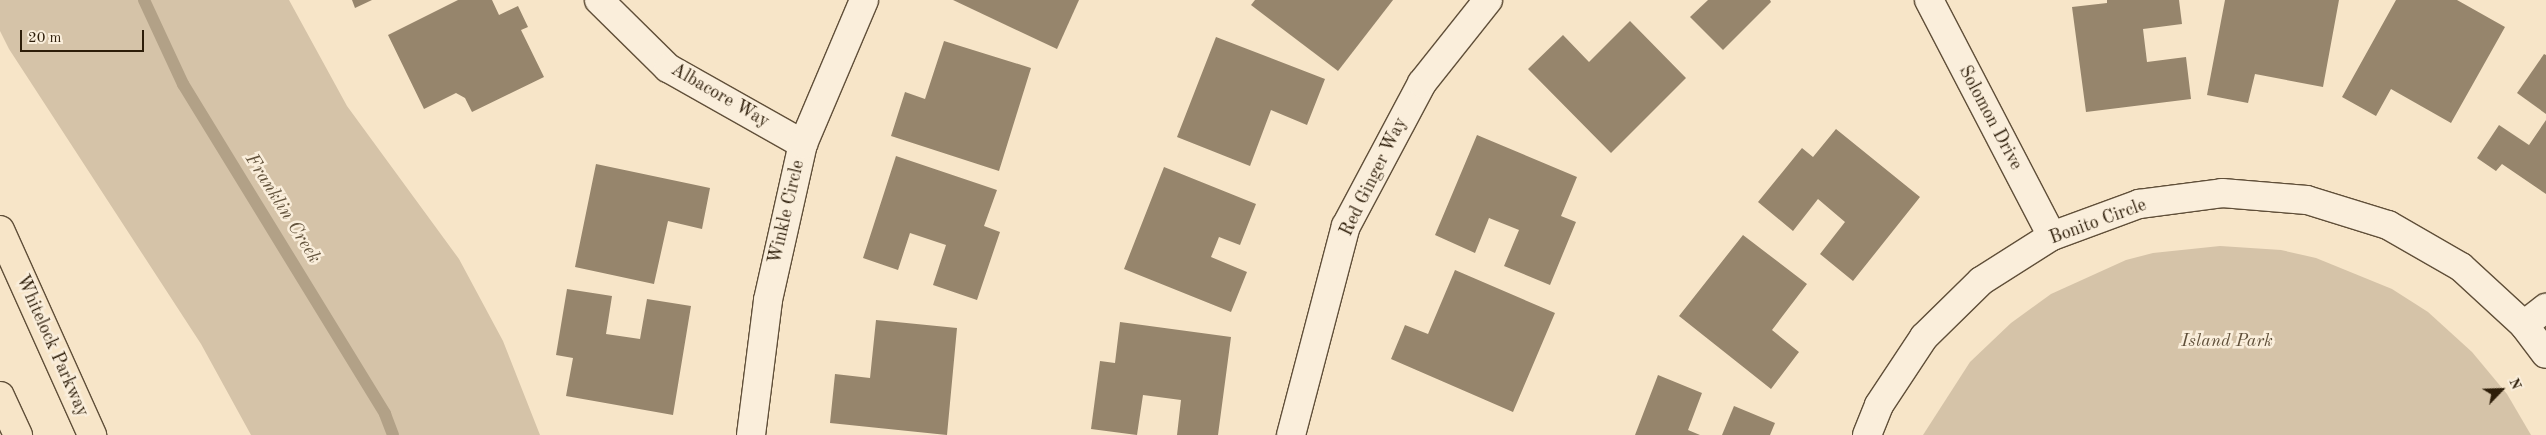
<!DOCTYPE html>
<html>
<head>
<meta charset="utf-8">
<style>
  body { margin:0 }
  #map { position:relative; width:2546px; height:435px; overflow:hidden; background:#f7e5c8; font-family:"Old Standard TT",serif }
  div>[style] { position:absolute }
  .green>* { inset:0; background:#d5c3a8 }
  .stream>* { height:12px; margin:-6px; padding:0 6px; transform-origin:6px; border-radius:6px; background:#b2a187 }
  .building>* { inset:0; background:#96856c }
  .roads { filter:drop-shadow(1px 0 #604f39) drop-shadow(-1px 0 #604f39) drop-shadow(0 1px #604f39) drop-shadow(0 -1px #604f39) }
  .minor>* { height:28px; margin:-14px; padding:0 14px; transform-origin:14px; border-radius:14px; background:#faeedb }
  .major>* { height:28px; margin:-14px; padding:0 14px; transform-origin:14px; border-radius:14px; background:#f7e5c8 }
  span { translate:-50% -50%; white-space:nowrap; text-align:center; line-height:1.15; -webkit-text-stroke:5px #faeedb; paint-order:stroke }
  .street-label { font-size:18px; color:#2d1d09 }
  .park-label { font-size:18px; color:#5f4f39; font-style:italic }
  .water-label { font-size:19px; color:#62523b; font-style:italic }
  .north { position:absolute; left:2476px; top:365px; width:50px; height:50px; -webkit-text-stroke:4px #faeedb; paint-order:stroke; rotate:66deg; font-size:14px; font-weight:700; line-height:20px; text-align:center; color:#2d1d09 }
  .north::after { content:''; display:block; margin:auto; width:18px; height:22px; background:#2d1d09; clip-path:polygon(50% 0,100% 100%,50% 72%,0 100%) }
  .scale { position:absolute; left:20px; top:30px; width:124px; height:22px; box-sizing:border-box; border:2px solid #2d1d09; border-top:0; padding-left:6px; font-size:15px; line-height:18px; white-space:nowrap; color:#2d1d09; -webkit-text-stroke:4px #faeedb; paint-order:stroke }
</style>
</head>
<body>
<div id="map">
  <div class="green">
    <i style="clip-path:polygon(0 0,289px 0,347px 106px,459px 259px,503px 341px,540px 435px,251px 435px,201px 344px,9px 49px,0 31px)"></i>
    <i style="clip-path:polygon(2220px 246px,2281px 250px,2316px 258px,2392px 289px,2428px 312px,2472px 352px,2507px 394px,2531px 435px,1923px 435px,1970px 362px,2011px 323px,2051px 294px,2126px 260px,2153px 253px)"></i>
  </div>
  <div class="stream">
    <i style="left:144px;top:0;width:93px;rotate:65.1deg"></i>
    <i style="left:183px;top:84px;width:387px;rotate:58.5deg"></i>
    <i style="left:385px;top:414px;width:22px;rotate:69deg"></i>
  </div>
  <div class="building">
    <i style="clip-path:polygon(352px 0,372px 0,355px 8px)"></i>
    <i style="clip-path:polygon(458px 0,492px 0,499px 15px,518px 6px,528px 27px,521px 30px,544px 77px,472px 112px,465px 98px,456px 93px,424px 109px,388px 35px)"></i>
    <i style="clip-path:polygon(953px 0,1079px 0,1057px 49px)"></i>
    <i style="clip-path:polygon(1255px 0,1393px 0,1338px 71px,1251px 5px)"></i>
    <i style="clip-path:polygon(1708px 0,1770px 0,1771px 2px,1723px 50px,1690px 17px)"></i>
    <i style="clip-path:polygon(2107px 0,2179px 0,2182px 24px,2143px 29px,2147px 62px,2186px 57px,2191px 99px,2086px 112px,2072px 7px,2107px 3px)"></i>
    <i style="clip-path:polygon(2225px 0,2339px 0,2323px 87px,2255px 74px,2248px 103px,2207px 95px)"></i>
    <i style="clip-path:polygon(2396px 0,2457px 0,2505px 27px,2451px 123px,2391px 89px,2376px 116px,2342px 97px)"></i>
    <i style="clip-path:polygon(1630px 21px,1686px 78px,1611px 153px,1528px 69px,1563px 35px,1589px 62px)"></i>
    <i style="clip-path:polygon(1216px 37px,1325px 79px,1307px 125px,1271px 110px,1250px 166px,1177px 137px)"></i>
    <i style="clip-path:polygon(944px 41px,1031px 68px,999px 171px,891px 136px,905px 92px,925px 99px)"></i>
    <i style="clip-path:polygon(2544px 54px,2546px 55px,2546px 114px,2517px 93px)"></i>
    <i style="clip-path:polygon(2546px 120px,2546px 194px,2502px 164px,2496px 171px,2477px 158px,2499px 125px,2529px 145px)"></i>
    <i style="clip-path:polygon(1836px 129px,1920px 197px,1853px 281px,1820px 254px,1845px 222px,1818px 199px,1793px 231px,1758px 202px,1802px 148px,1813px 157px)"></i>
    <i style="clip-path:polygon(1477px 135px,1577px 177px,1561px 216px,1576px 222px,1550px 285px,1504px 266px,1519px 230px,1489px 218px,1475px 253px,1435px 235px)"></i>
    <i style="clip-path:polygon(896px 156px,997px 190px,984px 226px,1000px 232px,977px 300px,933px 285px,946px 245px,910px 233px,898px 270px,863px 258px)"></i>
    <i style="clip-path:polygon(596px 164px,710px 188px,702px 229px,668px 221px,654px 284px,575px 267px)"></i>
    <i style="clip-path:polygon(1164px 167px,1256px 204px,1240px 245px,1219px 237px,1211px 257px,1247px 272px,1231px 312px,1124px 269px)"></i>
    <i style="clip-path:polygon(1743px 235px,1807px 284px,1772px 330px,1799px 352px,1771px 389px,1679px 316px)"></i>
    <i style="clip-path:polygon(1455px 270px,1555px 313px,1513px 412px,1391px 359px,1405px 325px,1428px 334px)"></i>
    <i style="clip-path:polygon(567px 289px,612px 296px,606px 334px,640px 339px,647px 299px,691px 306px,673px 415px,566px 396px,573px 358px,556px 355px)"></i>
    <i style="clip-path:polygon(876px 320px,957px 328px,947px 435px,830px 423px,835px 374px,870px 378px)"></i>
    <i style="clip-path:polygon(1120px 322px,1231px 337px,1218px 435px,1177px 435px,1181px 400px,1143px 395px,1137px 435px,1091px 429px,1100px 361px,1115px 363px)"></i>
    <i style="clip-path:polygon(1658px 375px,1702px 393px,1688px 430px,1700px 435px,1635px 435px)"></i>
    <i style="clip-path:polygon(1734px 406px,1775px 423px,1770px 435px,1722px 435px)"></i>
  </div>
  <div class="roads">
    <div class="minor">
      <i style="left:599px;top:0;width:97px;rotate:44.6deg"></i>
      <i style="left:668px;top:68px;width:155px;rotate:29.4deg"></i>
      <i style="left:1929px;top:0;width:266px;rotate:62.5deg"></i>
      <i style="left:2524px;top:325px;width:28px;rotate:-38deg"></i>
      <i style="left:751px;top:435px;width:136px;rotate:-82.8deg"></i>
      <i style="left:768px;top:300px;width:160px;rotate:-77.4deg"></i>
      <i style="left:803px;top:144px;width:156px;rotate:-67deg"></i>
      <i style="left:1291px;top:435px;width:216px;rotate:-75.3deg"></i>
      <i style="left:1346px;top:226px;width:162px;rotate:-62deg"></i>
      <i style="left:1422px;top:83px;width:106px;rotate:-51.5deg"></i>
      <i style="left:1867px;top:435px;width:32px;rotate:-68deg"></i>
      <i style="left:1879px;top:405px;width:82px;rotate:-56.5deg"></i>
      <i style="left:1924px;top:337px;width:80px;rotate:-44.5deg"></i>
      <i style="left:1981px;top:281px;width:84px;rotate:-32.4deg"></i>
      <i style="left:2052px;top:236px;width:93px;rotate:-20.2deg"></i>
      <i style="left:2139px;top:204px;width:84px;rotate:-7.5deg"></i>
      <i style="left:2222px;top:193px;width:85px;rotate:4.7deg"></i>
      <i style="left:2307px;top:200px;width:85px;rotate:17.2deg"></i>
      <i style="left:2388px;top:225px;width:84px;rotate:29.9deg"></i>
      <i style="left:2461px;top:267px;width:86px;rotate:42.6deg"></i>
      <i style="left:2524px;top:325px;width:36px;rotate:53deg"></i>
    </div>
    <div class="major">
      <i style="left:0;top:230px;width:225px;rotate:65.8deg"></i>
      <i style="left:0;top:396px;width:43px;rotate:65.2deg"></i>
    </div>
  </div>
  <div class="street-label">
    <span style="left:720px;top:96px;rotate:30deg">Albacore Way</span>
    <span style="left:1990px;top:118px;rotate:62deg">Solomon Drive</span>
    <span style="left:1374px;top:177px;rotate:-64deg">Red Ginger Way</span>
    <span style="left:787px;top:212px;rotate:-77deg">Winkle Circle</span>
    <span style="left:2098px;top:222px;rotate:-20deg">Bonito Circle</span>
    <span style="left:52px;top:346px;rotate:66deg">Whitelock Parkway</span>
  </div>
  <div class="park-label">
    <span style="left:2227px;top:341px">Island Park</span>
  </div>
  <div class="water-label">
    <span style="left:282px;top:209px;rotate:58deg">Franklin Creek</span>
  </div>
  <div class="north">N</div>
  <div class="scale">20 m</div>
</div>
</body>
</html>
